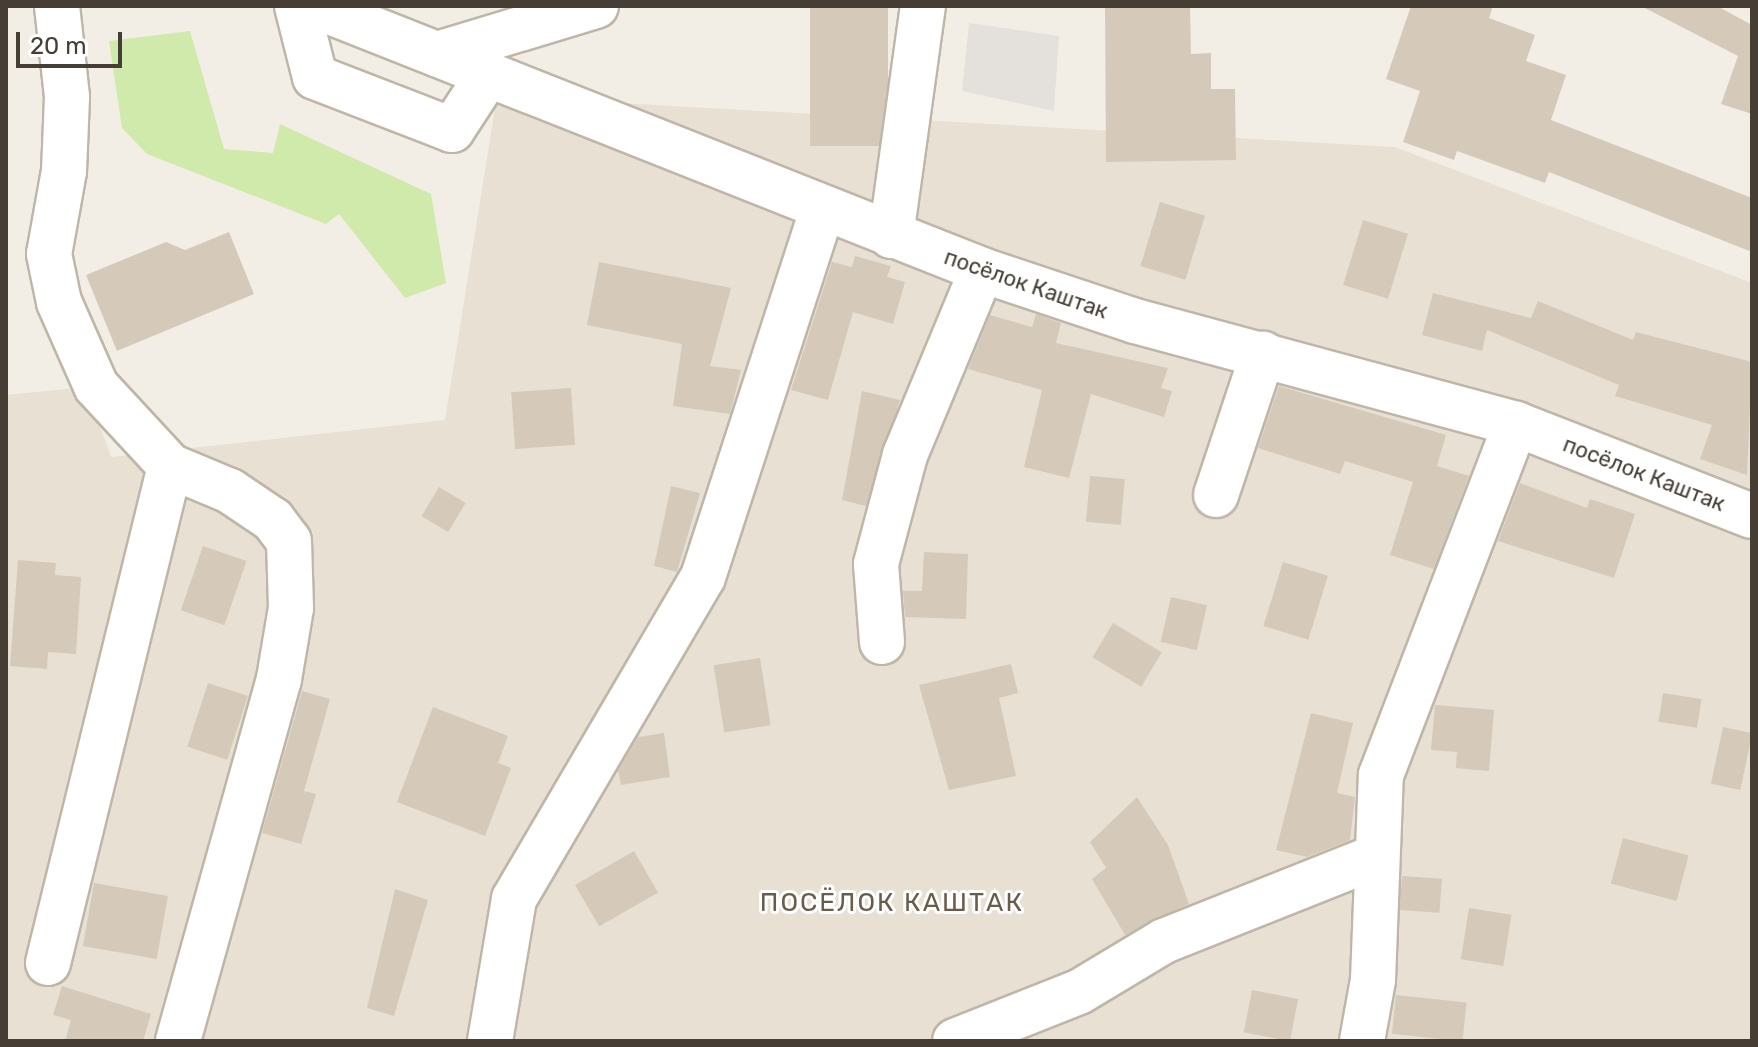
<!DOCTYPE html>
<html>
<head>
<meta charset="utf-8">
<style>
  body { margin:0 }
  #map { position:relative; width:1758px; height:1047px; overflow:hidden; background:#f3eee5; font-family:Rubik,sans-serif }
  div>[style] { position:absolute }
  .residential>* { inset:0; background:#e7e0d3 }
  .green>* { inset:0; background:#cfeaab }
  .parking>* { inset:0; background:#e4e1dd }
  .building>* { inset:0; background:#d5caba; transform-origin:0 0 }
  .roads { filter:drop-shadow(2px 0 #bfb6a7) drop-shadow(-2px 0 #bfb6a7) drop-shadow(0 2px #bfb6a7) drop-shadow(0 -2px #bfb6a7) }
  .minor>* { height:44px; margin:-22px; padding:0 22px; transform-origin:22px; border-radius:22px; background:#fff }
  span { translate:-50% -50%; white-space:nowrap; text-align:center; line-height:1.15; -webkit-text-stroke:6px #fff; paint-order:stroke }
  .street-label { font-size:22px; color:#463e34 }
  .quarter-label { font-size:26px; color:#695c4b; letter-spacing:2px }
  .frame { position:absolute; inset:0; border:8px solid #463e34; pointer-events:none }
  .scale { position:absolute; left:16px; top:32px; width:106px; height:36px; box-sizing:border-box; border:4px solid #463e34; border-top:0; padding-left:10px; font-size:24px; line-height:28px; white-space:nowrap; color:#463e34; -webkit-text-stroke:6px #fff; paint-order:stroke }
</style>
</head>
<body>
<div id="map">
  <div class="residential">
    <i style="clip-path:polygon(497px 96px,1395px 147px,1752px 283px,1752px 1041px,6px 1041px,6px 395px,86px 387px,111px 457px,445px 420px)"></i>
  </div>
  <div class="green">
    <i style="clip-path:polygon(190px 31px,224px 149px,273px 153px,280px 124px,431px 194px,446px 283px,405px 298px,339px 214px,326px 224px,147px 154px,122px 128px,109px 41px)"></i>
  </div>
  <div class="parking">
    <i style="clip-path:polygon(969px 23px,1059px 36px,1054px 111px,962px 91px)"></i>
  </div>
  <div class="building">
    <i style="left:810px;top:6px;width:78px;height:140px"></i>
    <i style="clip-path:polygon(1105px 6px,1190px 6px,1191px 54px,1211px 53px,1211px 89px,1235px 89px,1236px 160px,1106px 162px)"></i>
    <i style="clip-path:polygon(1411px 6px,1493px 6px,1489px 18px,1535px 35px,1526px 61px,1566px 75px,1551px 120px,1752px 198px,1752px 252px,1549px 172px,1545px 183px,1457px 151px,1454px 160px,1403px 142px,1420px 91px,1386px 79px)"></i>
    <i style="clip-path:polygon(1641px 6px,1717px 6px,1752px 25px,1752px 114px,1721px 104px,1738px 56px)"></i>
    <i style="left:1160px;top:202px;width:47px;height:67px;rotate:17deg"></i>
    <i style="left:1363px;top:220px;width:47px;height:68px;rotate:17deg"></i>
    <i style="clip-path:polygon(229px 232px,254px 294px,117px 351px,86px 275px,166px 242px,185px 250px)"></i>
    <i style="clip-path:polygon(855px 256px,891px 266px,887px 277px,905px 282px,893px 324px,853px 312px,828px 400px,791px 390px,832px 262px,852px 267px)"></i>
    <i style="clip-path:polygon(599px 262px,731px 288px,710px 366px,741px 370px,730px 414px,673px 406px,682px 344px,587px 325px)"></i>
    <i style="clip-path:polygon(1433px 293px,1531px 318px,1538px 301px,1633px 340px,1636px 332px,1752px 362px,1747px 475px,1700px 459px,1712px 425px,1615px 396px,1619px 385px,1487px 330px,1482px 351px,1422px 335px)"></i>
    <i style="clip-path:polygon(1036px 314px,1061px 323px,1056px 343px,1168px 368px,1161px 388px,1172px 391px,1164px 417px,1091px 394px,1069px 478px,1024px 467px,1042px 390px,968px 369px,990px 315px,1032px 327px)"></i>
    <i style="clip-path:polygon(1279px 386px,1446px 435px,1437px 466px,1469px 476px,1434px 569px,1390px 555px,1413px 482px,1345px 461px,1340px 474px,1258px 448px)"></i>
    <i style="left:571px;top:388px;width:57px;height:60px;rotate:86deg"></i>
    <i style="clip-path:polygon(862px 391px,900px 400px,866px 506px,842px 500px)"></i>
    <i style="left:1090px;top:476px;width:35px;height:46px;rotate:5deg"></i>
    <i style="clip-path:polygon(1520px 483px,1587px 508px,1590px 499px,1635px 514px,1614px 578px,1498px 541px)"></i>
    <i style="clip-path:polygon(671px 486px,700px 493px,677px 572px,654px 566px)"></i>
    <i style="left:439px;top:487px;width:31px;height:34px;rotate:31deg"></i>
    <i style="left:203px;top:546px;width:46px;height:68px;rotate:19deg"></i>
    <i style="clip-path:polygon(924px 552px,968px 554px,966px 619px,905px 617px,903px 591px,922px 591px)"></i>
    <i style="clip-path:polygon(18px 560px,56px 563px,55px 575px,81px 577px,76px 654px,48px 652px,47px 669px,10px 666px)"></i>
    <i style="left:1283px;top:562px;width:47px;height:67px;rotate:17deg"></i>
    <i style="left:1171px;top:597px;width:37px;height:46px;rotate:13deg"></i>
    <i style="left:1113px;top:623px;width:57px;height:40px;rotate:31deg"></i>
    <i style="left:760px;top:658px;width:68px;height:47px;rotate:81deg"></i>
    <i style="clip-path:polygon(1011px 664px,1018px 693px,999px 698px,1016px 776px,949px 790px,919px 685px)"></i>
    <i style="left:208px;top:683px;width:42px;height:67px;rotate:18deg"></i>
    <i style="clip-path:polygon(302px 691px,330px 699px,304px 791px,316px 794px,301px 844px,262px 833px)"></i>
    <i style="left:1663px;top:693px;width:39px;height:29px;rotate:9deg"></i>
    <i style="clip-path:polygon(1435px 705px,1494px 710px,1489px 771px,1456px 768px,1457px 752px,1431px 750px)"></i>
    <i style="clip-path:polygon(433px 707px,508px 736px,498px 763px,511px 768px,485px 836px,397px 802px)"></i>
    <i style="clip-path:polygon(1311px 713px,1353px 723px,1337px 793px,1355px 797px,1350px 840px,1307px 857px,1276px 850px)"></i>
    <i style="left:1723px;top:727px;width:30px;height:58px;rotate:12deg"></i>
    <i style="clip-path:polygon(664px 733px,670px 777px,621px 785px,618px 771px,638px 737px)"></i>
    <i style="clip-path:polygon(1137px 797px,1168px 845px,1189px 904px,1125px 935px,1092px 879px,1106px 868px,1090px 842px)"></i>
    <i style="left:1623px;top:838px;width:68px;height:47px;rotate:15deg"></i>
    <i style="left:634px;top:851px;width:48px;height:68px;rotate:60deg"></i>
    <i style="left:1402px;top:876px;width:40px;height:34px;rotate:4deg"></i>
    <i style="left:94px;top:883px;width:75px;height:64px;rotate:10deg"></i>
    <i style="clip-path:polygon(395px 889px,428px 900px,394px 1016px,367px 1008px)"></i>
    <i style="left:1469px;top:908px;width:43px;height:52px;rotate:9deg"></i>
    <i style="clip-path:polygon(62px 986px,151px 1014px,143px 1041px,65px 1041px,71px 1020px,53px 1015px)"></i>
    <i style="left:1252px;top:990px;width:47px;height:43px;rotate:11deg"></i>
    <i style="left:1396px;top:995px;width:71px;height:39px;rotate:6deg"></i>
  </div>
  <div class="roads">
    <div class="minor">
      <i style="left:57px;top:6px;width:92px;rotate:83.7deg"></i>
      <i style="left:67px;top:97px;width:74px;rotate:92.3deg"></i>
      <i style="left:64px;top:171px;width:84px;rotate:100.2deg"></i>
      <i style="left:49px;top:254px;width:49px;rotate:78.2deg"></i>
      <i style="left:59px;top:302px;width:92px;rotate:66.2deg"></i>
      <i style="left:96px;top:386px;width:109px;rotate:47.2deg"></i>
      <i style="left:170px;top:466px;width:65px;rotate:22.6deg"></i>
      <i style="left:230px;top:491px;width:52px;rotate:34deg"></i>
      <i style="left:273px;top:520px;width:26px;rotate:53deg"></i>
      <i style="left:289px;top:541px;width:67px;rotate:88.3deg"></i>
      <i style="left:291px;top:608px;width:72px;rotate:99.6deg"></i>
      <i style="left:279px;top:679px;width:376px;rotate:105.6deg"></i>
      <i style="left:297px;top:6px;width:73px;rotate:75.8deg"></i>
      <i style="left:315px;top:77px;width:147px;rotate:21.1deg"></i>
      <i style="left:452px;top:130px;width:66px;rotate:-56.8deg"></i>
      <i style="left:315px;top:6px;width:717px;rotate:21.59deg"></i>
      <i style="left:982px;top:270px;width:161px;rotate:18.4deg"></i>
      <i style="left:1135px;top:321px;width:395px;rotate:15.1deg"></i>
      <i style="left:1516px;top:424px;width:253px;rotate:21.3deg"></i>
      <i style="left:437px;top:54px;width:166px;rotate:-16.8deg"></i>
      <i style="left:891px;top:236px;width:232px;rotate:-82.1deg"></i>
      <i style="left:1216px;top:495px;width:149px;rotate:-71.6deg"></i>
      <i style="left:882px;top:642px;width:78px;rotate:-94.4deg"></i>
      <i style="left:876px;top:564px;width:113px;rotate:-75.1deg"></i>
      <i style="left:905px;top:455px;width:200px;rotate:-67.4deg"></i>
      <i style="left:48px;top:963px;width:512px;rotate:-76.21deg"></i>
      <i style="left:490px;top:1041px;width:144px;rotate:-80.4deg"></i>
      <i style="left:514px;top:899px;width:373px;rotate:-59.6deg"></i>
      <i style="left:703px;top:577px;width:385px;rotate:-72deg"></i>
      <i style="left:955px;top:1041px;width:133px;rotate:-21.6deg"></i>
      <i style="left:1079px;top:992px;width:99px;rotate:-31deg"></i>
      <i style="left:1164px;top:941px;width:225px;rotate:-21.7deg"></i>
      <i style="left:1362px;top:1041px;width:62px;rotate:-79.8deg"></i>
      <i style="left:1373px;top:980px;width:205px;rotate:-87.8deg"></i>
      <i style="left:1381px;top:775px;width:376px;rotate:-69deg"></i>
    </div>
  </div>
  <div class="street-label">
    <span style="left:1026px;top:284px;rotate:19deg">посёлок Каштак</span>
    <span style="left:1644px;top:474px;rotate:21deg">посёлок Каштак</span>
  </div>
  <div class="quarter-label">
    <span style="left:892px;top:903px">ПОСЁЛОК КАШТАК</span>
  </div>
  <div class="frame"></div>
  <div class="scale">20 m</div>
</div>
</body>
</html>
